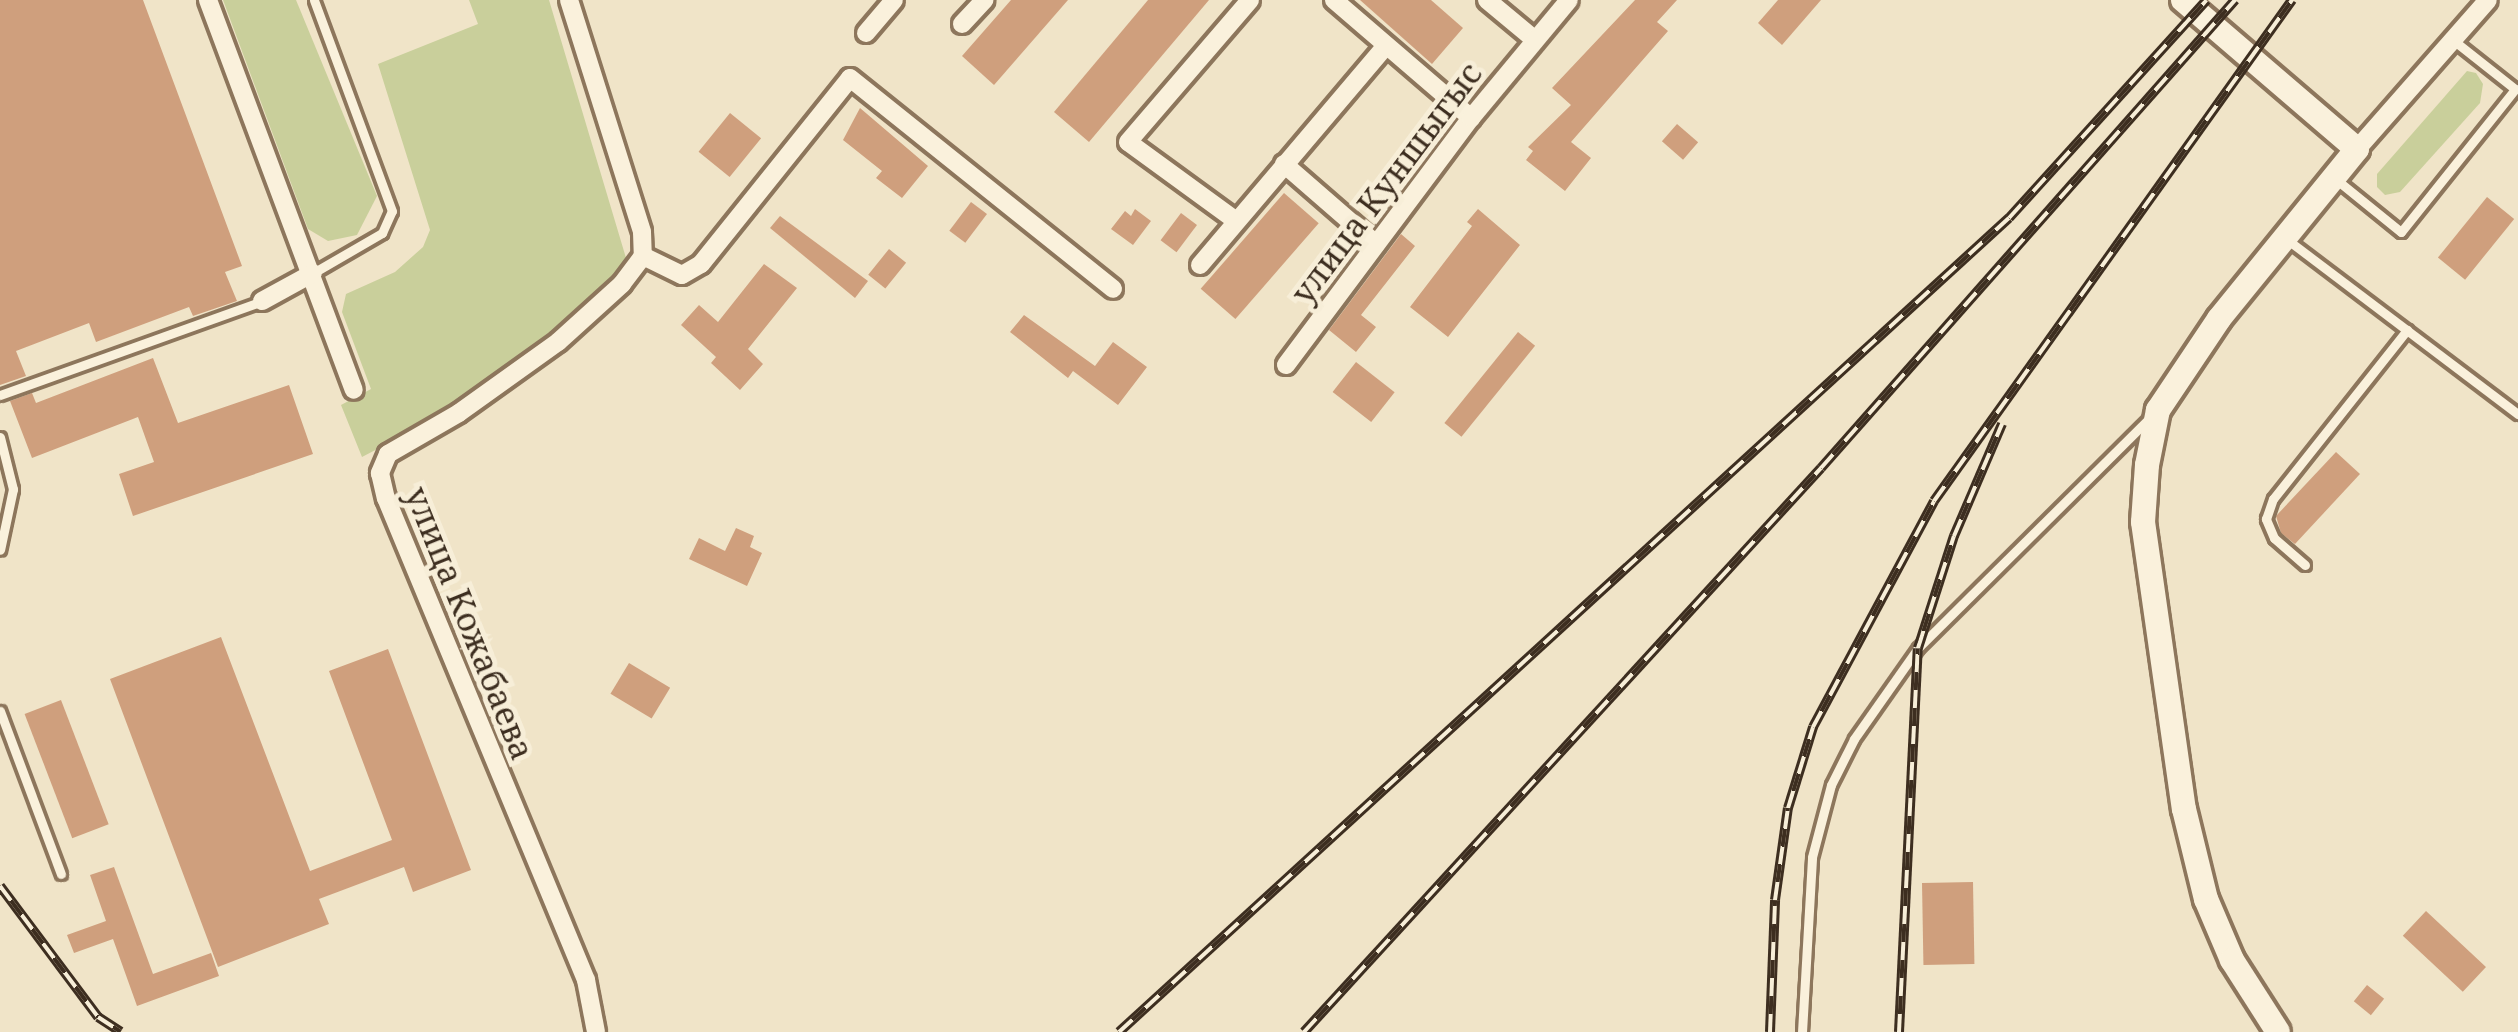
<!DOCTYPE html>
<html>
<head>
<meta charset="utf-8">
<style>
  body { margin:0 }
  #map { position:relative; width:2518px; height:1032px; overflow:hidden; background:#f0e4c8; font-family:"Noto Serif",serif }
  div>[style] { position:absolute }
  .green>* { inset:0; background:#c9cf9b }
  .building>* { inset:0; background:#cf9f7d; transform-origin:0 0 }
  .roads { filter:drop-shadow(3px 0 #8d765c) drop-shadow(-3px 0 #8d765c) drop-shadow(0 3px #8d765c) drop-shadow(0 -3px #8d765c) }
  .service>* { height:9px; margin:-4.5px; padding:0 4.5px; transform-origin:4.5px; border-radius:4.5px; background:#faf1dc }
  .minor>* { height:18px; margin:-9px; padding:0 9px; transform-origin:9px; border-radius:9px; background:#faf1dc }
  .secondary>* { height:24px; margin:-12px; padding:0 12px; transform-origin:12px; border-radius:12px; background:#faf1dc }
  .rail>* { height:10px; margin-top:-5px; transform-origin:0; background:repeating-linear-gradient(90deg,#f7eed8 0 18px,#3d2e20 0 36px); box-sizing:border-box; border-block:3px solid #3d2e20 }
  span { translate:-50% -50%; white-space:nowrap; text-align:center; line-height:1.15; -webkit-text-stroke:10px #f7eed8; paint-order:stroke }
  .street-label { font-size:33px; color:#3d2e20 }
</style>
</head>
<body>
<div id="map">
  <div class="green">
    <i style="clip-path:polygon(223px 0,296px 0,377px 196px,357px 235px,328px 241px,308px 229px)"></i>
    <i style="clip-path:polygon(469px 0,549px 0,629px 268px,469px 401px,362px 457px,341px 405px,371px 389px,342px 312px,346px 294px,395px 272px,423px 247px,430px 230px,378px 64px,478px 24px)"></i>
    <i style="clip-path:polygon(2467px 71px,2476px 73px,2483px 84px,2480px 103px,2400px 192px,2385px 195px,2377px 187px,2377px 174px)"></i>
  </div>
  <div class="building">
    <i style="clip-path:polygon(0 0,143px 0,242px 266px,225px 272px,237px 301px,193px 316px,189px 307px,96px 342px,89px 323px,16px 351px,26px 376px,0 385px)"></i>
    <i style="clip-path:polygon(1011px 0,1068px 0,994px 85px,962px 56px)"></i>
    <i style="clip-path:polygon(1148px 0,1209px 0,1089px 142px,1054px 112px)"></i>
    <i style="clip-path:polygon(1360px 0,1431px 0,1463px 28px,1432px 64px)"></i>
    <i style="clip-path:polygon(1635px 0,1677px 0,1657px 22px,1668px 31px,1571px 142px,1591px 158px,1565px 191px,1526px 160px,1533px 151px,1528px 147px,1571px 105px,1552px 88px)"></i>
    <i style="clip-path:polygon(1778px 0,1821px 0,1782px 45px,1758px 23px)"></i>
    <i style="clip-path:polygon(860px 108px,928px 166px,902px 198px,876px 178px,882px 171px,843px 140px)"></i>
    <i style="left:730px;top:113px;width:40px;height:50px;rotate:39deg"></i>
    <i style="left:1677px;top:124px;width:28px;height:23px;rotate:41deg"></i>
    <i style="left:1284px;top:193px;width:46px;height:127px;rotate:41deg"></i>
    <i style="left:2487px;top:197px;width:35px;height:78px;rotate:39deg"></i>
    <i style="left:971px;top:202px;width:20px;height:36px;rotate:37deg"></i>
    <i style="clip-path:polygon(1135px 209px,1151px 221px,1133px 245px,1111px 229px,1125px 211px,1131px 216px)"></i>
    <i style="clip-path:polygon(1478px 209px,1520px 245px,1448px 337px,1410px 307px,1472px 226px,1467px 222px)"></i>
    <i style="left:1181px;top:213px;width:20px;height:34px;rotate:37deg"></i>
    <i style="clip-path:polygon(780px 216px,868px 281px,855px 298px,770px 228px)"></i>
    <i style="clip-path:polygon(1401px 234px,1415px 246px,1361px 315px,1376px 327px,1356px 352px,1329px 330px)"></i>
    <i style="left:889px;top:249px;width:22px;height:33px;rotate:39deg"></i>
    <i style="clip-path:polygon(764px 264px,797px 288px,748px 349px,763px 364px,740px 390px,711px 363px,716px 357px,681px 325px,699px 305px,718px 322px)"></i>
    <i style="clip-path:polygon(1024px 315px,1095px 366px,1113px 342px,1147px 367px,1118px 405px,1073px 371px,1068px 378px,1010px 332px)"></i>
    <i style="left:1518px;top:332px;width:22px;height:117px;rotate:39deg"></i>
    <i style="clip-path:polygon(153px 358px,178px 423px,289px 385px,313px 454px,133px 516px,119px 474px,154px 462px,138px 417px,32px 458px,10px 401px,32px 393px,36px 403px)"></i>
    <i style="left:1356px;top:362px;width:49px;height:38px;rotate:38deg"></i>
    <i style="clip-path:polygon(2336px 452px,2360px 474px,2295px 544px,2281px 533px,2276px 516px)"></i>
    <i style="clip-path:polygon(736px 528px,754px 536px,750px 547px,762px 553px,747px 586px,689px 559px,699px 538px,725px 551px)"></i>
    <i style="clip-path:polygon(221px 637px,310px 871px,392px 840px,329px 671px,388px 649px,471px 870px,413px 892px,404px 867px,319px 899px,329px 924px,218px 967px,110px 679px)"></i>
    <i style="left:629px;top:663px;width:48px;height:36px;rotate:31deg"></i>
    <i style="left:61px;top:700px;width:133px;height:39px;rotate:69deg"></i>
    <i style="clip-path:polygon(114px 867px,153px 974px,211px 953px,219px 976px,137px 1006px,113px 939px,74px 953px,67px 935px,106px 921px,90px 875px)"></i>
    <i style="left:1973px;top:882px;width:82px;height:51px;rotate:89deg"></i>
    <i style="left:2426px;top:911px;width:82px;height:34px;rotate:43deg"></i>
    <i style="left:2367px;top:985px;width:22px;height:21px;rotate:39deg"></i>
  </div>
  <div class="roads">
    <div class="service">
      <i style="left:2338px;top:181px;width:81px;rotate:39deg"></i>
      <i style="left:2401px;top:232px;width:183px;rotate:-51.4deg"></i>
      <i style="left:2515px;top:89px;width:79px;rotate:-141.7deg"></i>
      <i style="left:2289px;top:241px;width:287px;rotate:37.1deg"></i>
      <i style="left:313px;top:273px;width:80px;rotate:-30.1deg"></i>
      <i style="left:382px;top:233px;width:24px;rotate:-66deg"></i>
      <i style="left:392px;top:211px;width:225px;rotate:-110.3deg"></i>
      <i style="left:0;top:395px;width:278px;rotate:-19.7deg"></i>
      <i style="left:0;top:437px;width:54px;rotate:76deg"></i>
      <i style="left:13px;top:489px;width:62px;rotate:102deg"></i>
      <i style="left:2305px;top:565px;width:41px;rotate:-138.9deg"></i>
      <i style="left:2274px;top:538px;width:21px;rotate:-113deg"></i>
      <i style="left:2266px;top:519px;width:21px;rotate:-71deg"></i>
      <i style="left:2273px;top:499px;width:216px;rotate:-51.6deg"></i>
      <i style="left:0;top:711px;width:174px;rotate:69.5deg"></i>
      <i style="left:1802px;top:1032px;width:175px;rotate:-86.7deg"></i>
      <i style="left:1812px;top:857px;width:74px;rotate:-75.2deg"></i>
      <i style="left:1831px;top:785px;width:51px;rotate:-63.4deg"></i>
      <i style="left:1854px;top:739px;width:111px;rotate:-54.9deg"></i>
      <i style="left:1918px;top:648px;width:327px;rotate:-44.8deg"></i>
    </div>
    <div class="minor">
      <i style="left:208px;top:0;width:416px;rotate:69.5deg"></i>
      <i style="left:569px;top:0;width:243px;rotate:72.5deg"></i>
      <i style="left:642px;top:232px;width:24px;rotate:88deg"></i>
      <i style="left:643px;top:256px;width:35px;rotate:127deg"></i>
      <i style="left:622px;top:284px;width:86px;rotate:137.8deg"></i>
      <i style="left:558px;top:342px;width:122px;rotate:144.4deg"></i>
      <i style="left:459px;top:413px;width:82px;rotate:150deg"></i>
      <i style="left:388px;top:454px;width:21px;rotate:113deg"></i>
      <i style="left:380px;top:473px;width:26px;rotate:77deg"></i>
      <i style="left:386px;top:498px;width:522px;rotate:67.46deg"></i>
      <i style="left:586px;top:980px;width:53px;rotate:79.1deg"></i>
      <i style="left:1334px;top:0;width:181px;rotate:40.7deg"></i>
      <i style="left:1487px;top:0;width:61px;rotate:39.7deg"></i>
      <i style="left:962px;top:24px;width:33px;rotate:-47deg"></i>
      <i style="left:866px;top:33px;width:43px;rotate:-49.7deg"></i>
      <i style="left:2357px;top:149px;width:198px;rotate:-48.7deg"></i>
      <i style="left:1284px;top:164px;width:122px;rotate:41deg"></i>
      <i style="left:1235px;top:220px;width:132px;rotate:-143.9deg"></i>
      <i style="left:1128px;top:142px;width:187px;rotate:-49.3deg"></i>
      <i style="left:643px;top:256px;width:43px;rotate:26deg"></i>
      <i style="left:682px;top:275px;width:22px;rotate:-30deg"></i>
      <i style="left:701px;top:264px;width:238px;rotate:-51.3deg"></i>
      <i style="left:850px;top:78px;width:337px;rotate:38.7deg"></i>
      <i style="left:1200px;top:265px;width:285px;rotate:-49.7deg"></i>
      <i style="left:262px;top:301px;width:58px;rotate:-28.8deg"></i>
      <i style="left:1286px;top:365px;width:309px;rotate:-53.2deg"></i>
      <i style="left:1471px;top:118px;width:153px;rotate:-50.3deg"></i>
    </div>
    <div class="secondary">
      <i style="left:2183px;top:0;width:229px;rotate:40.6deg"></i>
      <i style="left:2357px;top:149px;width:219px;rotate:129.1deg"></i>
      <i style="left:2219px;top:319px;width:110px;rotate:123.8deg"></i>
      <i style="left:2158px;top:410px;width:56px;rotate:101.3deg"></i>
      <i style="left:2147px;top:465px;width:57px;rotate:94deg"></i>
      <i style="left:2143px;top:522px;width:290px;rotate:81.9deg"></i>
      <i style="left:2184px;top:809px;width:93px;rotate:76.3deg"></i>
      <i style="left:2206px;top:899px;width:66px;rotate:66.9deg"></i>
      <i style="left:2232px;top:960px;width:85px;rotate:57.4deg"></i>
    </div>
  </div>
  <div class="rail">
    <i style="left:0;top:886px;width:164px;rotate:53.2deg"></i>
    <i style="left:98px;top:1017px;width:27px;rotate:33deg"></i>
    <i style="left:1119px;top:1032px;width:1206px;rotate:-42.45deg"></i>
    <i style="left:2009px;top:218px;width:294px;rotate:-47.8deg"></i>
    <i style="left:1304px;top:1032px;width:765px;rotate:-47.49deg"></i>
    <i style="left:1821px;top:468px;width:625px;rotate:-48.5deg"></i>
    <i style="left:1770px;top:1032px;width:132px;rotate:-87.8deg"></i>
    <i style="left:1775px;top:900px;width:93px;rotate:-82deg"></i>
    <i style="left:1788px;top:808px;width:85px;rotate:-72.8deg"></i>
    <i style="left:1813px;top:727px;width:256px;rotate:-61.8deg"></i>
    <i style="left:1934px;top:501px;width:616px;rotate:-54.45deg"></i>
    <i style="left:1899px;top:1032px;width:384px;rotate:-87.2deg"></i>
    <i style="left:1918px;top:648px;width:118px;rotate:-72.2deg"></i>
    <i style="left:1954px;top:536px;width:122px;rotate:-66.8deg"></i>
  </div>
  <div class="street-label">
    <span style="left:1386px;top:183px;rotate:-53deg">улица Куншыгыс</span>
    <span style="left:470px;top:623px;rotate:68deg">улица Кожабаева</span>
  </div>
</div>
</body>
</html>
